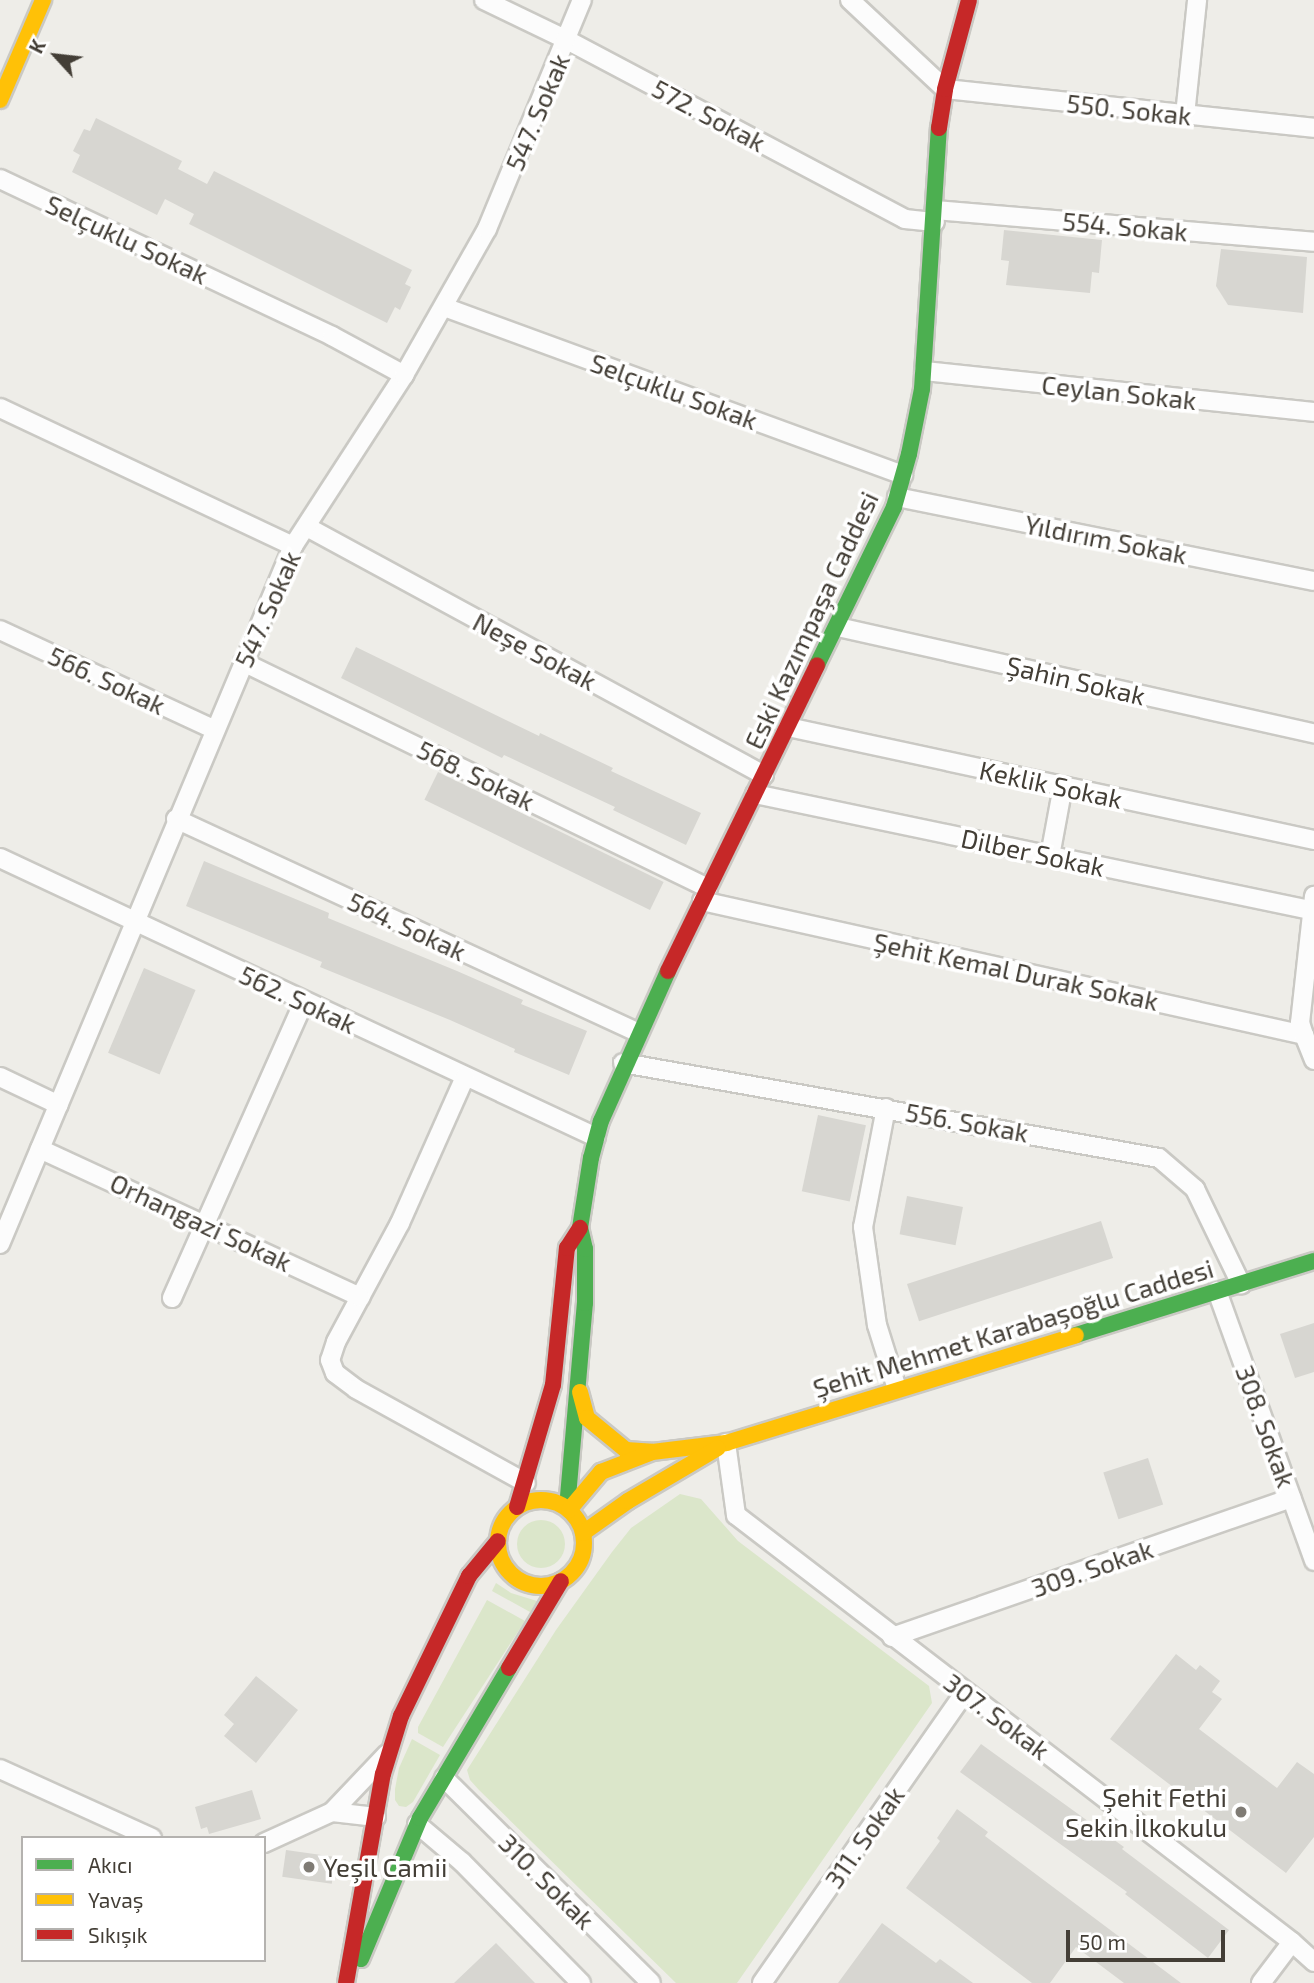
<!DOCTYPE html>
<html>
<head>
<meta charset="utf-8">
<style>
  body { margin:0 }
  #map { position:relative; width:1314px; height:1983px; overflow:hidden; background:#eeede8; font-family:"Exo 2",sans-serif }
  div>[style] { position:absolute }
  .green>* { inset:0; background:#dbe6ca }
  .round { border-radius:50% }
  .building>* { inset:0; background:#d7d6d1; transform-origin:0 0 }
  .roads { filter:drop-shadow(2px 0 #cac9c4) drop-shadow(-2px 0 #cac9c4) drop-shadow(0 2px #cac9c4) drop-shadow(0 -2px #cac9c4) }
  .street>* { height:18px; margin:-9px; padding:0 9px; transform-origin:9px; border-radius:9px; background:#fcfcfc }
  .fast>* { height:16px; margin:-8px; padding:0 8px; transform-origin:8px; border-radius:8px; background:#4caf50 }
  .slow>* { height:16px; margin:-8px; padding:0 8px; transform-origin:8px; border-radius:8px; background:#ffc107 }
  .slow>.ring { margin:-8px; padding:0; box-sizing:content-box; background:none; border:16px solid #ffc107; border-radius:50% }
  .jam>* { height:16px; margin:-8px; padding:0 8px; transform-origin:8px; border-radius:8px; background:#c62828 }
  .dots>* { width:19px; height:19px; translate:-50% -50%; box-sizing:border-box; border:4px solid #fff; border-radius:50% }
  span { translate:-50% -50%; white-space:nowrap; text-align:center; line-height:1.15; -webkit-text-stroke:7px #fff; paint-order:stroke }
  .street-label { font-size:26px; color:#433e36 }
  .poi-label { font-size:26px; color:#433e36 }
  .right { translate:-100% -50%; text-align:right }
  .left { translate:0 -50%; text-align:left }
  .legend { position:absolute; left:21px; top:1836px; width:245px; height:126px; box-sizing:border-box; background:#fff; border:2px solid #b4b2af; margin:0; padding:9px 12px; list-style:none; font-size:21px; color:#433e36 }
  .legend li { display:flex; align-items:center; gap:14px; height:35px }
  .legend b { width:35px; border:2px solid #b4b2af }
  .north { position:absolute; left:21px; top:21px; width:70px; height:70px; -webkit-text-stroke:5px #fff; paint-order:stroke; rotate:297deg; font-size:19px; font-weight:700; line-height:28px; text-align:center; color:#433e36 }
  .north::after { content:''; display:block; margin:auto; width:24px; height:32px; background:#433e36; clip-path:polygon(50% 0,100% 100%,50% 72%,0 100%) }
  .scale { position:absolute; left:1066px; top:1930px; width:159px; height:32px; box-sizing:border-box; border:4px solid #433e36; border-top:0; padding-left:9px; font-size:21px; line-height:24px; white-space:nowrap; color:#433e36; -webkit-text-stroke:5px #fff; paint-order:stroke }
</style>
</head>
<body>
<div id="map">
  <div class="green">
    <i style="clip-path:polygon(680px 1494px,701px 1499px,738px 1541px,929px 1686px,932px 1703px,737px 1983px,676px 1983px,479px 1790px,470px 1780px,467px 1770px,556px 1630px,612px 1552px,631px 1528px)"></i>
    <i class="round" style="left:517px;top:1520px;width:48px;height:48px"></i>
    <i style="clip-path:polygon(496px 1583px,511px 1593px,537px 1601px,530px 1612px,492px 1591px)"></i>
    <i style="clip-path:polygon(487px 1600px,525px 1621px,443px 1747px,418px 1733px,418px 1727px)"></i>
    <i style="clip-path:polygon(412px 1739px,440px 1755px,413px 1802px,406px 1807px,399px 1806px,395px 1800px,395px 1789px,399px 1768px)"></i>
  </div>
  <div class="building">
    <i style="clip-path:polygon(96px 118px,182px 161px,178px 169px,207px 184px,214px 171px,412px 270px,405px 284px,411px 287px,400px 310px,395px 307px,387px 323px,189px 224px,194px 214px,165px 199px,157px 215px,72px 172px,80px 155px,73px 151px,84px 129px,90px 131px)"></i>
    <i style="clip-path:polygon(1004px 230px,1102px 240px,1099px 273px,1092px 272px,1090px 293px,1006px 285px,1009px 261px,1001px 260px)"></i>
    <i style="clip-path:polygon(1221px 249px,1307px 257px,1303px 313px,1228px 305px,1216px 286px)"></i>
    <i style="clip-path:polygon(356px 647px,539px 736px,540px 733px,613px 768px,611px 771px,701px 813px,686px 845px,613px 810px,615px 807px,504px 755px,502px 758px,341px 678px)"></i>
    <i style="left:438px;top:772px;width:251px;height:31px;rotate:26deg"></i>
    <i style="clip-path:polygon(204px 861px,329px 913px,328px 918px,457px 971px,523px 1000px,521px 1004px,587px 1031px,569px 1075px,514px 1052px,515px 1049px,450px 1020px,320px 967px,322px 962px,186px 906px)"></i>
    <i style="left:144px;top:968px;width:56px;height:92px;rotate:23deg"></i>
    <i style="left:818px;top:1115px;width:49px;height:78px;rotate:12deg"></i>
    <i style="left:907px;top:1196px;width:57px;height:39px;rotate:11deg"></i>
    <i style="left:1101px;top:1221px;width:39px;height:204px;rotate:72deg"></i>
    <i style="clip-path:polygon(1314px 1323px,1314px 1372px,1295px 1378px,1280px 1334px)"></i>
    <i style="left:1148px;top:1458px;width:49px;height:47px;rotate:72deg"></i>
    <i style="clip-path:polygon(1176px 1654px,1196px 1670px,1200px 1665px,1220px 1681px,1212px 1692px,1222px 1699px,1199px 1729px,1277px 1788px,1297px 1762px,1314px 1774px,1314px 1837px,1286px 1873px,1110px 1739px)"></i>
    <i style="clip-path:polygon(256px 1676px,298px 1710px,256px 1763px,224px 1736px,234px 1724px,224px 1715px)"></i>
    <i style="clip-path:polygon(981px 1744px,1124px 1847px,1122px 1849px,1229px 1930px,1208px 1958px,1125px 1894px,1127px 1892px,960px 1772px)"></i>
    <i style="clip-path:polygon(252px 1790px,261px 1819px,209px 1834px,207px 1827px,201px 1829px,195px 1807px)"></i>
    <i style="clip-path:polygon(957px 1809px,988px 1832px,985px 1836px,1181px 1983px,1124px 1983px,1076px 1947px,1050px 1983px,1032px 1983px,906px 1888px,940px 1841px,937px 1838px)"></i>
    <i style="left:286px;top:1850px;width:50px;height:27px;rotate:8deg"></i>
    <i style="clip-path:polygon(882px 1923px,936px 1963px,940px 1959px,973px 1983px,838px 1983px)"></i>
    <i style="clip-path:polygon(496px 1943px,535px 1983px,454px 1983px)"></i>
  </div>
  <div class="roads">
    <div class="street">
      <i style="left:484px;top:0;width:92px;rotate:25.7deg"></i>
      <i style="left:567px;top:40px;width:382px;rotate:27.9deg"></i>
      <i style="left:905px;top:219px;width:30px;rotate:6deg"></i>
      <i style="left:850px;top:0;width:130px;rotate:43.1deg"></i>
      <i style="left:945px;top:89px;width:371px;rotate:6deg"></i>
      <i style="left:1185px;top:115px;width:116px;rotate:-84deg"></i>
      <i style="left:0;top:179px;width:367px;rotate:25.3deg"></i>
      <i style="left:332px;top:336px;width:82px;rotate:28.4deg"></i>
      <i style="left:935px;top:210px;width:380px;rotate:4.8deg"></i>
      <i style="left:444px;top:307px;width:489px;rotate:20.1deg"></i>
      <i style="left:924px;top:371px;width:392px;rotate:6deg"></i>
      <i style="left:0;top:408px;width:324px;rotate:25.2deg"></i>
      <i style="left:897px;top:497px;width:425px;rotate:11.4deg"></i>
      <i style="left:307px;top:527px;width:520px;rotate:28.49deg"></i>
      <i style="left:838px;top:627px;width:488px;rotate:12.6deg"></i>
      <i style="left:0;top:630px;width:237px;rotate:24.9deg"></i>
      <i style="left:243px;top:662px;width:517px;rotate:25.92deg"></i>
      <i style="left:788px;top:727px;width:538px;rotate:12.12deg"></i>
      <i style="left:755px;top:794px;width:567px;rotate:11.81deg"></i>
      <i style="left:176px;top:819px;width:508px;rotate:24.8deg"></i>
      <i style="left:1050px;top:856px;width:71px;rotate:-79.5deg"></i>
      <i style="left:0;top:858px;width:658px;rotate:25.09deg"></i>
      <i style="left:702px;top:901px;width:617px;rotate:12.55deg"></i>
      <i style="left:1304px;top:1035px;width:27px;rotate:68deg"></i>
      <i style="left:1304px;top:1035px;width:13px;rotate:-108deg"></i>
      <i style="left:1300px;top:1023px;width:128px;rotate:-83.7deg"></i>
      <i style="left:623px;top:1063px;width:544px;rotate:10.05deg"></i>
      <i style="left:1159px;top:1158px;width:48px;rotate:40.7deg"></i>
      <i style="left:1195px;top:1189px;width:106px;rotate:64.2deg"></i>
      <i style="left:0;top:1077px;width:65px;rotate:25.4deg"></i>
      <i style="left:465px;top:1077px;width:160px;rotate:114deg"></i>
      <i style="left:400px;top:1223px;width:135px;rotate:118.3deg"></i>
      <i style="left:336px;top:1342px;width:19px;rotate:108deg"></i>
      <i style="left:330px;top:1360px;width:14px;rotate:69deg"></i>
      <i style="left:335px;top:1373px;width:26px;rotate:37deg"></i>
      <i style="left:356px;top:1389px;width:194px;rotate:28.9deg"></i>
      <i style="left:886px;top:1108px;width:121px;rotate:100.9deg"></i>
      <i style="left:863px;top:1227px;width:99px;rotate:81.9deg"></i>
      <i style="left:877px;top:1325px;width:67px;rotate:72.6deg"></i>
      <i style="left:40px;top:1149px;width:353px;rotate:24.8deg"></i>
      <i style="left:0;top:1244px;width:757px;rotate:-67.23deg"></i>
      <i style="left:293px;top:546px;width:204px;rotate:-57deg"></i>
      <i style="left:404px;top:375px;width:168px;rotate:-60.4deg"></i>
      <i style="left:487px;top:229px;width:248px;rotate:-67.5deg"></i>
      <i style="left:1217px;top:1291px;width:287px;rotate:70.2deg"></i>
      <i style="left:172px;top:1298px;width:324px;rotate:-66deg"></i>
      <i style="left:726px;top:1443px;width:73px;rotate:82.1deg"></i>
      <i style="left:736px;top:1515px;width:701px;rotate:37.52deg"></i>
      <i style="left:1292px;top:1942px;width:30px;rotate:42deg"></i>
      <i style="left:892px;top:1637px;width:423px;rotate:-19.2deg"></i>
      <i style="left:0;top:1769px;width:167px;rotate:24.4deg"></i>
      <i style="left:444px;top:1778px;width:291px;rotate:44.7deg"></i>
      <i style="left:376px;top:1817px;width:44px;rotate:-173.5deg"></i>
      <i style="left:332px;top:1812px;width:80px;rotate:-46.5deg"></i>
      <i style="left:417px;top:1824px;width:59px;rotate:40.2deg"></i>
      <i style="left:462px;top:1862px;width:170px;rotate:45.5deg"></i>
      <i style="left:264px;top:1843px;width:75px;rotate:-24.5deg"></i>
      <i style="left:762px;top:1983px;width:355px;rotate:-55.1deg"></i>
      <i style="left:1261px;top:1983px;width:51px;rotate:-52.9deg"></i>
    </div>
    <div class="fast">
      <i style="left:817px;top:665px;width:176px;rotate:-64deg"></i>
      <i style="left:894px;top:507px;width:55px;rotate:-74.2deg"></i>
      <i style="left:909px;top:454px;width:66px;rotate:-78.7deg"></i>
      <i style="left:922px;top:389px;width:262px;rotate:-86.3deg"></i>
      <i style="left:1076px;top:1335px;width:249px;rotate:-17.3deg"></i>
      <i style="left:567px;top:1508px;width:206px;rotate:-85deg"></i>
      <i style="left:585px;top:1303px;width:54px;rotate:-90deg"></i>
      <i style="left:585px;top:1249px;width:22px;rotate:-103deg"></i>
      <i style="left:580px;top:1228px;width:71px;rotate:-81.1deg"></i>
      <i style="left:591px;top:1158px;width:38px;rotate:-75deg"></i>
      <i style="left:601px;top:1121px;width:164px;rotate:-65.9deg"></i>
      <i style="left:361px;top:1959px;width:153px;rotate:-67.3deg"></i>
      <i style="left:420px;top:1818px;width:174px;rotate:-59.3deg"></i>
    </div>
    <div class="slow">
      <i style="left:0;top:100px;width:109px;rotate:-66.7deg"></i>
      <i style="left:580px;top:1392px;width:27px;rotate:75deg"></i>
      <i style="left:587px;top:1418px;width:50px;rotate:39.4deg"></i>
      <i style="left:626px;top:1450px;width:26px;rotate:4deg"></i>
      <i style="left:652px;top:1452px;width:75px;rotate:-6.9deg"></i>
      <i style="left:726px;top:1443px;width:366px;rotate:-17.1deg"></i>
      <i class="ring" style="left:498px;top:1500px;width:70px;height:70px"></i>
      <i style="left:569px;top:1510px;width:50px;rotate:-49.9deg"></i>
      <i style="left:601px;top:1472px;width:53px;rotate:-21.2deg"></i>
      <i style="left:583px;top:1533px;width:55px;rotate:-35.4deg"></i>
      <i style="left:628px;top:1501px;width:104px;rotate:-30.5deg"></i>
    </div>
    <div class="jam">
      <i style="left:939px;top:128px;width:39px;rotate:-81deg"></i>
      <i style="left:945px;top:89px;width:92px;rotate:-74.9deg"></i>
      <i style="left:668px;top:971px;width:340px;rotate:-64deg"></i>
      <i style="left:517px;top:1507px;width:127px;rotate:-73.6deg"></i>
      <i style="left:553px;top:1385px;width:138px;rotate:-84.2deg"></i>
      <i style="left:567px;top:1248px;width:24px;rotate:-57deg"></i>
      <i style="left:509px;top:1668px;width:101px;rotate:-59.1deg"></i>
      <i style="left:346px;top:1983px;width:212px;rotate:-80deg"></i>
      <i style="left:383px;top:1774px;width:61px;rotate:-72.8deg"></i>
      <i style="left:401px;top:1716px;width:156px;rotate:-64.1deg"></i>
      <i style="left:469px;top:1576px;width:45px;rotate:-50.4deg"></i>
    </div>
  </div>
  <div class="dots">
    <i style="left:1241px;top:1812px;background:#7f7b74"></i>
    <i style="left:309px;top:1867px;background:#7f7b74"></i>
  </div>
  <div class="street-label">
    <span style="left:1129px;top:109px;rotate:6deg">550. Sokak</span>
    <span style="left:537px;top:112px;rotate:-67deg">547. Sokak</span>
    <span style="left:709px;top:115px;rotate:28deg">572. Sokak</span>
    <span style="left:1125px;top:226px;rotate:5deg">554. Sokak</span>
    <span style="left:127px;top:239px;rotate:25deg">Selçuklu Sokak</span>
    <span style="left:674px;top:391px;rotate:20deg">Selçuklu Sokak</span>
    <span style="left:1119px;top:392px;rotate:6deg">Ceylan Sokak</span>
    <span style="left:1106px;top:539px;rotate:11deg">Yıldırım Sokak</span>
    <span style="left:267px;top:609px;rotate:-66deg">547. Sokak</span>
    <span style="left:811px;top:620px;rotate:-65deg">Eski Kazımpaşa Caddesi</span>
    <span style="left:535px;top:651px;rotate:28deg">Neşe Sokak</span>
    <span style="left:107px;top:680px;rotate:25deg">566. Sokak</span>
    <span style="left:1076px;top:680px;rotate:13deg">Şahin Sokak</span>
    <span style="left:476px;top:775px;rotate:26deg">568. Sokak</span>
    <span style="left:1051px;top:784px;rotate:12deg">Keklik Sokak</span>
    <span style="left:1033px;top:852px;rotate:12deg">Dilber Sokak</span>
    <span style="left:407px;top:926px;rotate:25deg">564. Sokak</span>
    <span style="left:1016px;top:971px;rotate:12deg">Şehit Kemal Durak Sokak</span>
    <span style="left:298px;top:999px;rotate:25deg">562. Sokak</span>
    <span style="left:967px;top:1122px;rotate:10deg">556. Sokak</span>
    <span style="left:201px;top:1222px;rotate:25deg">Orhangazi Sokak</span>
    <span style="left:1013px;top:1328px;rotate:-17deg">Şehit Mehmet Karabaşoğlu Caddesi</span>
    <span style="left:1266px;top:1426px;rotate:70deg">308. Sokak</span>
    <span style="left:1092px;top:1568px;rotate:-19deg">309. Sokak</span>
    <span style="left:997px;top:1716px;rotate:37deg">307. Sokak</span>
    <span style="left:864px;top:1837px;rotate:-55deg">311. Sokak</span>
    <span style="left:547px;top:1881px;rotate:45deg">310. Sokak</span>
  </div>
  <div class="poi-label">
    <span class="right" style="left:1227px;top:1812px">Şehit Fethi<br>Sekin İlkokulu</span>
    <span class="left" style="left:323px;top:1867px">Yeşil Camii</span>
  </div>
  <ul class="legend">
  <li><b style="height:9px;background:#4caf50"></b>Akıcı</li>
  <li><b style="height:9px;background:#ffc107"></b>Yavaş</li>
  <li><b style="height:9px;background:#c62828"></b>Sıkışık</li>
  </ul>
  <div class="north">K</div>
  <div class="scale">50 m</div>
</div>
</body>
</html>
